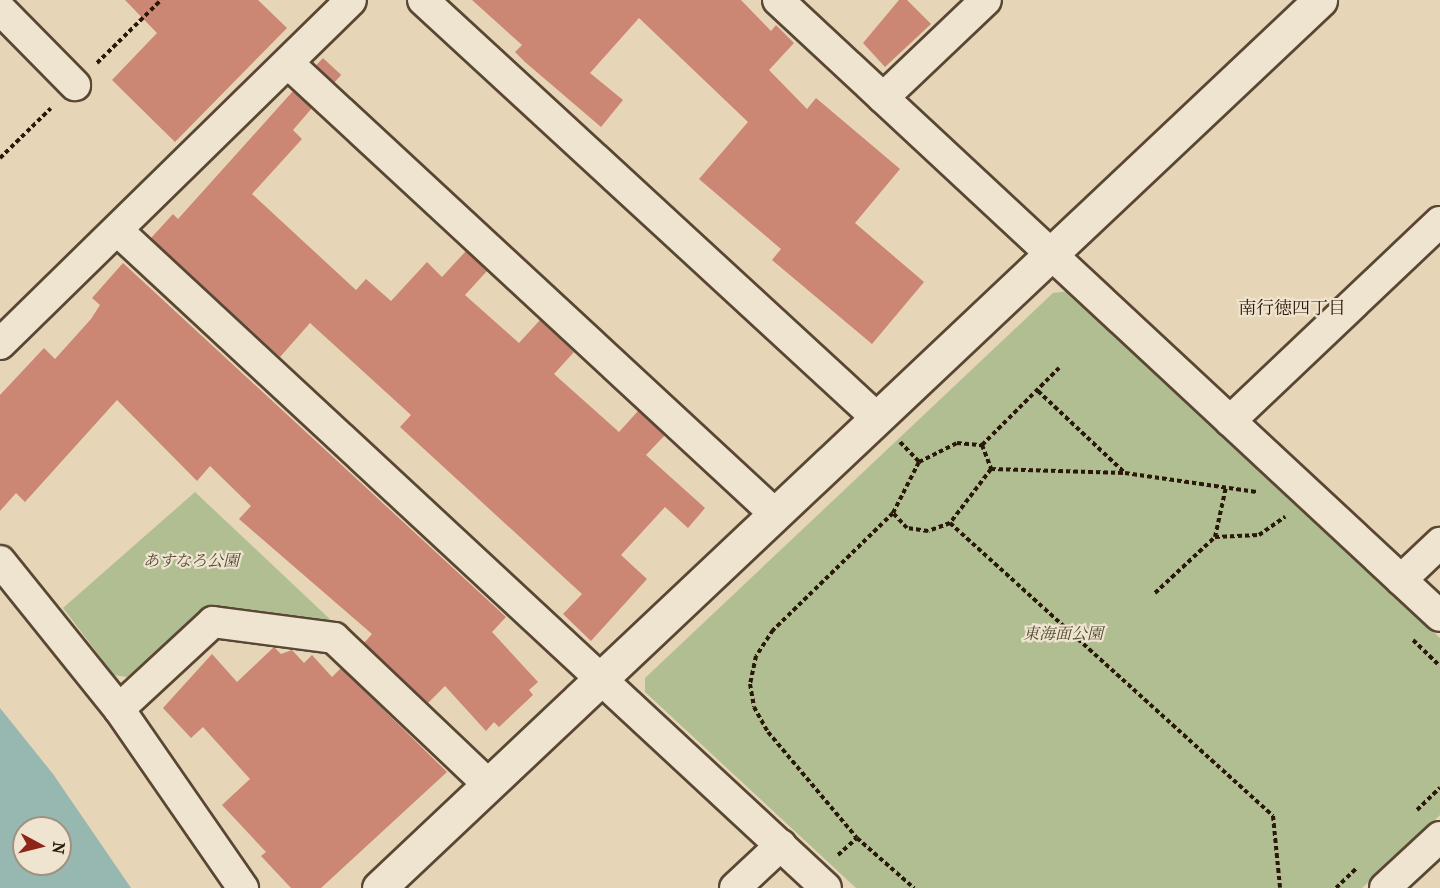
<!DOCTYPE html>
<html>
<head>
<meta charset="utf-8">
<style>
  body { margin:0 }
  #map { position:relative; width:1440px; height:888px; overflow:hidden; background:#e6d5b7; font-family:"IM FELL French Canon","Noto Serif JP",serif }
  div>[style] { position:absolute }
  .green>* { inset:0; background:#b0be92 }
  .water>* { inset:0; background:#96b8b0 }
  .building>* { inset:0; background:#cc8674; transform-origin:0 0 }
  .path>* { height:4px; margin-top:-2px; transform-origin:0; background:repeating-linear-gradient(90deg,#2a1808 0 4.5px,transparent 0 7.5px) }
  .roads { filter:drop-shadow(2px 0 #594734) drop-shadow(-2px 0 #594734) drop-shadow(0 2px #594734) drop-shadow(0 -2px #594734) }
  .street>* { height:30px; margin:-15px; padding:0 15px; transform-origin:15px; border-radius:15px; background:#efe4d0 }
  .secondary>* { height:33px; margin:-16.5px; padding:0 16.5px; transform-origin:16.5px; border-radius:16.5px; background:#efe4d0 }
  span { translate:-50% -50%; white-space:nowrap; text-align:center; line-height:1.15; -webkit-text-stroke:4.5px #efe4d0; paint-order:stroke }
  .park-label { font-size:16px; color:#524a31; font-style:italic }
  .neighbourhood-label { font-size:18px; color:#2a1808 }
  .north { position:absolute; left:12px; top:816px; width:60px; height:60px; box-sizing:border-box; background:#efe4d0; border:2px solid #a09280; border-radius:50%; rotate:97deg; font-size:16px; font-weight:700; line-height:24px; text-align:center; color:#2a1808 }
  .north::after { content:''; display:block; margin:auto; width:21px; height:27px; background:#8f2418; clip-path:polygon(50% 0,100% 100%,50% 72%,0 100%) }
</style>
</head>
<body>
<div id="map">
  <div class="green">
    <i style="clip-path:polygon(1069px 291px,1440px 638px,1440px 815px,1362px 888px,856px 888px,645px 692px,645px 678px,1053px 293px)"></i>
    <i style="clip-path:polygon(195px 492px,334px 623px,210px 607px,133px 678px,114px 675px,63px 608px)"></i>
  </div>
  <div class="water">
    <i style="clip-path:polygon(evenodd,0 708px,53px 774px,131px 888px,0 888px,0 708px,24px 828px,60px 828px,60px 864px,24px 864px,24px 828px)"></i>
  </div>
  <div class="building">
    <i style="clip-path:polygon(125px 0,258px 0,287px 28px,175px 142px,112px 80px,157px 33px)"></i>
    <i style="clip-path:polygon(472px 0,741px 0,771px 31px,776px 25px,794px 43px,769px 70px,807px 109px,816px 98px,900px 169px,855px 223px,924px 282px,872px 344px,772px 260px,781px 249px,699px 179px,748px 122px,639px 18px,590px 73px,623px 100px,601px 127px,525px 62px,515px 52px,522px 45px)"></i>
    <i style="clip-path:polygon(899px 0,907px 0,931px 24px,885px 67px,863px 43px)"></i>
    <i style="left:323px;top:58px;width:25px;height:10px;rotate:43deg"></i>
    <i style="clip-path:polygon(293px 91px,312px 108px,293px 130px,302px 139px,252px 194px,356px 290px,366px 279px,391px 301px,427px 262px,442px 277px,466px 251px,487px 271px,465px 295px,519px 343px,540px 320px,574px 352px,554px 374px,619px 432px,638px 411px,665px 435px,646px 455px,705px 508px,688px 528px,665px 507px,621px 555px,647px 579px,591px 641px,563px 614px,582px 594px,400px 427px,411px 415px,310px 323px,280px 357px,151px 238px,173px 214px,178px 219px)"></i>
    <i style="clip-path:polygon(123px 263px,506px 617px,492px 632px,538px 682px,529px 690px,533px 695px,499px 727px,494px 722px,486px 731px,445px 686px,428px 703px,364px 643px,372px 634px,239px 519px,251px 506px,210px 466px,197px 481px,117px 400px,25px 502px,16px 493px,0 511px,0 395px,44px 348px,55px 359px,91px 319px,100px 305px,92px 298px)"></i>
    <i style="clip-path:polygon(274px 647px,281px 654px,292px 650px,304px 663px,312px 655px,332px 677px,341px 668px,447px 772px,321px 888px,291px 888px,261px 856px,266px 852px,222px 805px,250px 779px,203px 727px,191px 738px,163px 708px,212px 654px,237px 682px)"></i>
  </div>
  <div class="path">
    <i style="left:97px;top:63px;width:90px;rotate:-44.5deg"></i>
    <i style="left:0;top:158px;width:71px;rotate:-44.4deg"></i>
    <i style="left:1038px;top:391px;width:118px;rotate:43.3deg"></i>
    <i style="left:900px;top:442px;width:28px;rotate:46deg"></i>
    <i style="left:982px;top:445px;width:26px;rotate:69deg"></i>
    <i style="left:991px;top:469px;width:68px;rotate:127.2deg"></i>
    <i style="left:950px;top:523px;width:23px;rotate:160deg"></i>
    <i style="left:928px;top:531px;width:21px;rotate:-172deg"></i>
    <i style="left:907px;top:528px;width:21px;rotate:-133deg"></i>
    <i style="left:893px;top:513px;width:57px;rotate:-63deg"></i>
    <i style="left:919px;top:462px;width:42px;rotate:-26.6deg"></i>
    <i style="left:957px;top:443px;width:25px;rotate:5deg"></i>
    <i style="left:982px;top:445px;width:109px;rotate:-45deg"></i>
    <i style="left:991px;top:469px;width:134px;rotate:1.7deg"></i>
    <i style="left:1125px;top:473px;width:133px;rotate:8.2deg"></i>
    <i style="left:893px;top:513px;width:168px;rotate:135.7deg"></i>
    <i style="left:773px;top:630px;width:31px;rotate:123deg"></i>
    <i style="left:756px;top:656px;width:29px;rotate:102deg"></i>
    <i style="left:750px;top:684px;width:23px;rotate:80deg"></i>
    <i style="left:754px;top:707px;width:29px;rotate:61deg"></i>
    <i style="left:768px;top:732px;width:138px;rotate:50deg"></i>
    <i style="left:857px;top:838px;width:76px;rotate:41.3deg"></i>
    <i style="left:950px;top:523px;width:436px;rotate:42.2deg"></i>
    <i style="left:1273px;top:816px;width:72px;rotate:84.4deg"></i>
    <i style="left:1215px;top:537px;width:44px;rotate:-2.6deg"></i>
    <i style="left:1259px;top:535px;width:32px;rotate:-35deg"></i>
    <i style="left:1155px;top:593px;width:82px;rotate:-43deg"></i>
    <i style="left:1215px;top:537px;width:51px;rotate:-77.6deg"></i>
    <i style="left:1413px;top:640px;width:37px;rotate:44deg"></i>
    <i style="left:1417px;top:810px;width:32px;rotate:-44deg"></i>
    <i style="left:838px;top:855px;width:25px;rotate:-42deg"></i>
    <i style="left:1336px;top:888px;width:29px;rotate:-44deg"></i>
  </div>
  <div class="roads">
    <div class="street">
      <i style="left:423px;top:0;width:617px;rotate:42.64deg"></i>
      <i style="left:778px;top:0;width:904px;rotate:42.94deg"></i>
      <i style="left:0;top:9px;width:107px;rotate:45.4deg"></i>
      <i style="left:288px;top:63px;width:664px;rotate:42.8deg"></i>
      <i style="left:883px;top:98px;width:142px;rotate:-43.6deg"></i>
      <i style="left:117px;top:230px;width:967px;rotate:42.86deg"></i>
      <i style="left:0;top:344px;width:491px;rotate:-44.4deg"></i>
      <i style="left:1230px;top:421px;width:289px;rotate:-43.5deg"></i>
      <i style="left:0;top:561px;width:190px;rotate:51.2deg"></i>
      <i style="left:119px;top:709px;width:218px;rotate:55.3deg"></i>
      <i style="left:1401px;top:580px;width:54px;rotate:-43.5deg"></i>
      <i style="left:119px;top:709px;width:128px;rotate:-42.8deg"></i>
      <i style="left:213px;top:622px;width:122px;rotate:7.5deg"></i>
      <i style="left:334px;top:638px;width:214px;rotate:43.5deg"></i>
      <i style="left:735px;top:888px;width:63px;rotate:-43.1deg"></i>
      <i style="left:1385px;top:888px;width:75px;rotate:-42.8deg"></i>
    </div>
    <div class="secondary">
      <i style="left:379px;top:888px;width:1294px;rotate:-43.34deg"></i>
    </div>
  </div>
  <div class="park-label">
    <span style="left:191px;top:561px">あすなろ公園</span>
    <span style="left:1063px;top:634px">東海面公園</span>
  </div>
  <div class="neighbourhood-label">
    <span style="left:1292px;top:309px">南行徳四丁目</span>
  </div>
  <div class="north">N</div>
</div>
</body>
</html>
